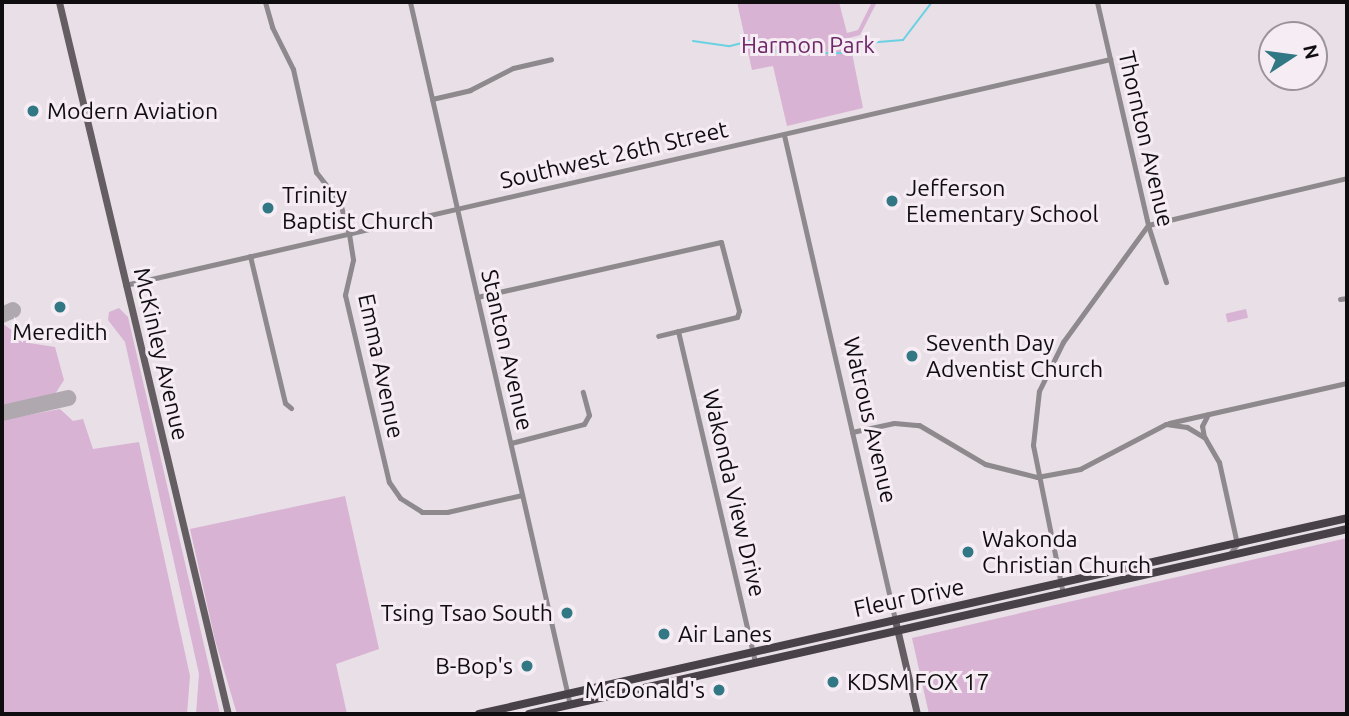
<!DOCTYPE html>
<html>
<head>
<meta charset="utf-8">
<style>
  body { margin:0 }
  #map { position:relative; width:1349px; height:716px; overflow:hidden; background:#e8dfe7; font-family:Ubuntu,sans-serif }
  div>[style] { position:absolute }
  .green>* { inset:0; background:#d8b3d3; transform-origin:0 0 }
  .stream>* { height:2px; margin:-1px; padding:0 1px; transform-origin:1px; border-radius:1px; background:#6ad1e3 }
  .taxiway>* { height:16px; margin:-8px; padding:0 8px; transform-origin:8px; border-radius:8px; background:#b0a8af }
  .street>* { height:5px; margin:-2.5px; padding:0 2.5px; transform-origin:2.5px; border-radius:2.5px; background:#8d898c }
  .secondary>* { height:7px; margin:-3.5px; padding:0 3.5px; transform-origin:3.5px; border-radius:3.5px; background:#645e63 }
  .primary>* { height:8px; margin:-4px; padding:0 4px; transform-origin:4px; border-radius:4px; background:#484147 }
  .dots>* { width:19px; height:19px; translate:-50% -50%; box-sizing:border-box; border:4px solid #f6ecf4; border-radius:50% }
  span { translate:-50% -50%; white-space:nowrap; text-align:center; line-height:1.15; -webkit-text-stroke:6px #f6ecf4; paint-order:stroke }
  .park-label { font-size:23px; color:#6e2868 }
  .poi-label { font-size:23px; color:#100d10 }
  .left { translate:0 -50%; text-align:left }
  .right { translate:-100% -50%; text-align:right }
  .street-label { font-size:23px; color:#100d10 }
  .frame { position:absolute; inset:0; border:4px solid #100d10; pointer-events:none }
  .north { position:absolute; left:1258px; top:21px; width:70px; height:70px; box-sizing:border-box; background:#f6ecf4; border:2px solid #9a9399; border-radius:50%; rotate:77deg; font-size:19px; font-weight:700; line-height:28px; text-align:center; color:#100d10 }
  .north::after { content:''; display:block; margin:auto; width:24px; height:32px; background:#327884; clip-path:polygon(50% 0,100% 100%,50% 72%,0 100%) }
</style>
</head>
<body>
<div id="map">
  <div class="green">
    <i style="clip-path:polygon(737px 2px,839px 2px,847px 33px,858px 30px,872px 2px,877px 2px,860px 35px,849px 38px,863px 108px,787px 126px,773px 66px,752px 70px)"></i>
    <i style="clip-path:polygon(119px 308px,128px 317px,220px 714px,196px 714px,199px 674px,125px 342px,108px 320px,109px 312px)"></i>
    <i style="left:1246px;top:309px;width:9px;height:21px;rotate:77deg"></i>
    <i style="clip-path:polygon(2px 323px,29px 343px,55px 347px,64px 380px,55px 394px,2px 406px)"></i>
    <i style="clip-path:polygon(60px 409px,73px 421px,83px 419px,93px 449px,139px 442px,190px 676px,187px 714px,2px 714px,2px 420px)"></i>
    <i style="clip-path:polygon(345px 496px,379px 649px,336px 664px,347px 714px,237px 714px,215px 640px,190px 529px)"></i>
    <i style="clip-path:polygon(1347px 538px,1347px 714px,929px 714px,912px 638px)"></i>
  </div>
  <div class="stream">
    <i style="left:693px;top:41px;width:37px;rotate:8deg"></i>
    <i style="left:730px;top:46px;width:29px;rotate:-14deg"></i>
    <i style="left:758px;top:39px;width:25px;rotate:34deg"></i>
    <i style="left:779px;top:53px;width:64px"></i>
    <i style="left:843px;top:53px;width:14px;rotate:-39deg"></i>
    <i style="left:854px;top:44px;width:49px;rotate:-4.7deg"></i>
    <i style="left:903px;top:40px;width:48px;rotate:-52.7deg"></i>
  </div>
  <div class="taxiway">
    <i style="left:2px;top:315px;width:12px;rotate:-24deg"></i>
    <i style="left:2px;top:413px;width:68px;rotate:-12.8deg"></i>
  </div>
  <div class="street">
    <i style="left:265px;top:2px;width:26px;rotate:74deg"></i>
    <i style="left:272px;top:27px;width:47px;rotate:63.4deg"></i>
    <i style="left:293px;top:69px;width:106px;rotate:77.4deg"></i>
    <i style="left:316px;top:172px;width:39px;rotate:52deg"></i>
    <i style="left:340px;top:203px;width:32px;rotate:74deg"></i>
    <i style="left:349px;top:234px;width:26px;rotate:81deg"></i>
    <i style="left:353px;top:260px;width:36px;rotate:103deg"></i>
    <i style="left:345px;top:295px;width:192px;rotate:76.8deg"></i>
    <i style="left:389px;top:482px;width:19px;rotate:55deg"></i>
    <i style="left:400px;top:498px;width:26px;rotate:32deg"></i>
    <i style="left:422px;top:512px;width:25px"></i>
    <i style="left:447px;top:512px;width:77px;rotate:-12.8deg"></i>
    <i style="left:410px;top:2px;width:721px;rotate:77.18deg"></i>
    <i style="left:1097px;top:2px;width:229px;rotate:77.1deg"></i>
    <i style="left:1148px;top:225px;width:60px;rotate:72.5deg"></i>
    <i style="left:432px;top:99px;width:39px;rotate:-13deg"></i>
    <i style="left:470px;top:90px;width:48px;rotate:-27.1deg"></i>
    <i style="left:513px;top:68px;width:39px;rotate:-13deg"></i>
    <i style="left:784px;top:135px;width:498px;rotate:77.1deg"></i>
    <i style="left:250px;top:256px;width:151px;rotate:76.6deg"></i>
    <i style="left:285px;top:403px;width:8px;rotate:40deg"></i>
    <i style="left:125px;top:285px;width:1011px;rotate:-12.92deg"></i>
    <i style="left:477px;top:297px;width:250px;rotate:-12.7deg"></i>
    <i style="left:721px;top:242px;width:71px;rotate:75.4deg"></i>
    <i style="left:739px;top:311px;width:6px;rotate:108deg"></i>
    <i style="left:737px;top:317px;width:81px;rotate:166.5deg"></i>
    <i style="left:1340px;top:299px;width:7px;rotate:-8deg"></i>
    <i style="left:678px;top:331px;width:340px;rotate:76.9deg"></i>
    <i style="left:1169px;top:423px;width:182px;rotate:-12.7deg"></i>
    <i style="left:852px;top:432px;width:43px;rotate:-12.1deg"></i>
    <i style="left:894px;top:423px;width:25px;rotate:5deg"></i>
    <i style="left:919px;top:425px;width:77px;rotate:30.6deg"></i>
    <i style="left:985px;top:464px;width:54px;rotate:14deg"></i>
    <i style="left:1037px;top:477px;width:44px;rotate:-10.5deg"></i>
    <i style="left:1080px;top:469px;width:97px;rotate:-27.6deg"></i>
    <i style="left:1166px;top:424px;width:21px;rotate:8deg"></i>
    <i style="left:1187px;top:427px;width:21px;rotate:31deg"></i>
    <i style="left:1205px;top:438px;width:28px;rotate:60deg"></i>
    <i style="left:1219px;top:462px;width:84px;rotate:77.6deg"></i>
    <i style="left:1237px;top:544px;width:14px;rotate:126deg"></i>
    <i style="left:1204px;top:437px;width:11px;rotate:-100deg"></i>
    <i style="left:1202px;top:426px;width:13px;rotate:-63deg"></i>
    <i style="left:511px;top:443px;width:75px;rotate:-14.6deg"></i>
    <i style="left:584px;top:424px;width:10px;rotate:-61deg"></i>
    <i style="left:589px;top:415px;width:24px;rotate:-105deg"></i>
    <i style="left:1063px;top:594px;width:152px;rotate:-101.4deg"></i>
    <i style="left:1033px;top:445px;width:54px;rotate:-83.7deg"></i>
    <i style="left:1039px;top:391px;width:55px;rotate:-63.9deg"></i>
    <i style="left:1063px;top:342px;width:145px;rotate:-54deg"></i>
    <i style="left:1148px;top:225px;width:204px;rotate:-13.3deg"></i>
  </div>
  <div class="secondary">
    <i style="left:59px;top:2px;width:732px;rotate:76.65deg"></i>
    <i style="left:895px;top:620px;width:97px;rotate:76.8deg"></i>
  </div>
  <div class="primary">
    <i style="left:479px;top:714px;width:890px;rotate:-12.72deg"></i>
    <i style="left:529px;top:714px;width:839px;rotate:-12.74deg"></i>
  </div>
  <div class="dots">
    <i style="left:33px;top:111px;background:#327884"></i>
    <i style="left:892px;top:201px;background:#327884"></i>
    <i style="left:268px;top:208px;background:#327884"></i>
    <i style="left:60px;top:307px;background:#327884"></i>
    <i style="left:912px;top:356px;background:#327884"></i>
    <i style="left:968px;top:552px;background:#327884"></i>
    <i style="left:567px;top:613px;background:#327884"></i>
    <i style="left:664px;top:634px;background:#327884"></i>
    <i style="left:527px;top:666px;background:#327884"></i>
    <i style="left:833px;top:682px;background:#327884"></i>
    <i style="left:719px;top:690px;background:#327884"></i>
  </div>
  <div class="park-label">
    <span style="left:808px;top:45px">Harmon Park</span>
  </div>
  <div class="poi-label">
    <span class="left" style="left:47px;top:111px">Modern Aviation</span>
    <span class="left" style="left:906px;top:201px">Jefferson<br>Elementary School</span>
    <span class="left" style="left:282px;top:208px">Trinity<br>Baptist Church</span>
    <span style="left:60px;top:332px">Meredith</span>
    <span class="left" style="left:926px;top:356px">Seventh Day<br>Adventist Church</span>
    <span class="left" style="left:982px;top:552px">Wakonda<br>Christian Church</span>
    <span class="right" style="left:553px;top:613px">Tsing Tsao South</span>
    <span class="left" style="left:678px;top:634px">Air Lanes</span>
    <span class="right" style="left:513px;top:666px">B-Bop's</span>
    <span class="left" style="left:847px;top:682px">KDSM FOX 17</span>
    <span class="right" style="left:705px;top:690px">McDonald's</span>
  </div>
  <div class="street-label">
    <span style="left:1146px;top:139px;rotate:77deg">Thornton Avenue</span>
    <span style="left:614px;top:155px;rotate:-13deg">Southwest 26th Street</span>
    <span style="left:507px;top:350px;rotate:77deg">Stanton Avenue</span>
    <span style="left:161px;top:354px;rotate:77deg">McKinley Avenue</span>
    <span style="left:381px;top:366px;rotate:78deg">Emma Avenue</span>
    <span style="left:870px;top:420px;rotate:77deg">Watrous Avenue</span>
    <span style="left:734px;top:493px;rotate:77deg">Wakonda View Drive</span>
    <span style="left:909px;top:598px;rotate:-12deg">Fleur Drive</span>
  </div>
  <div class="frame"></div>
  <div class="north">N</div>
</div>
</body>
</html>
